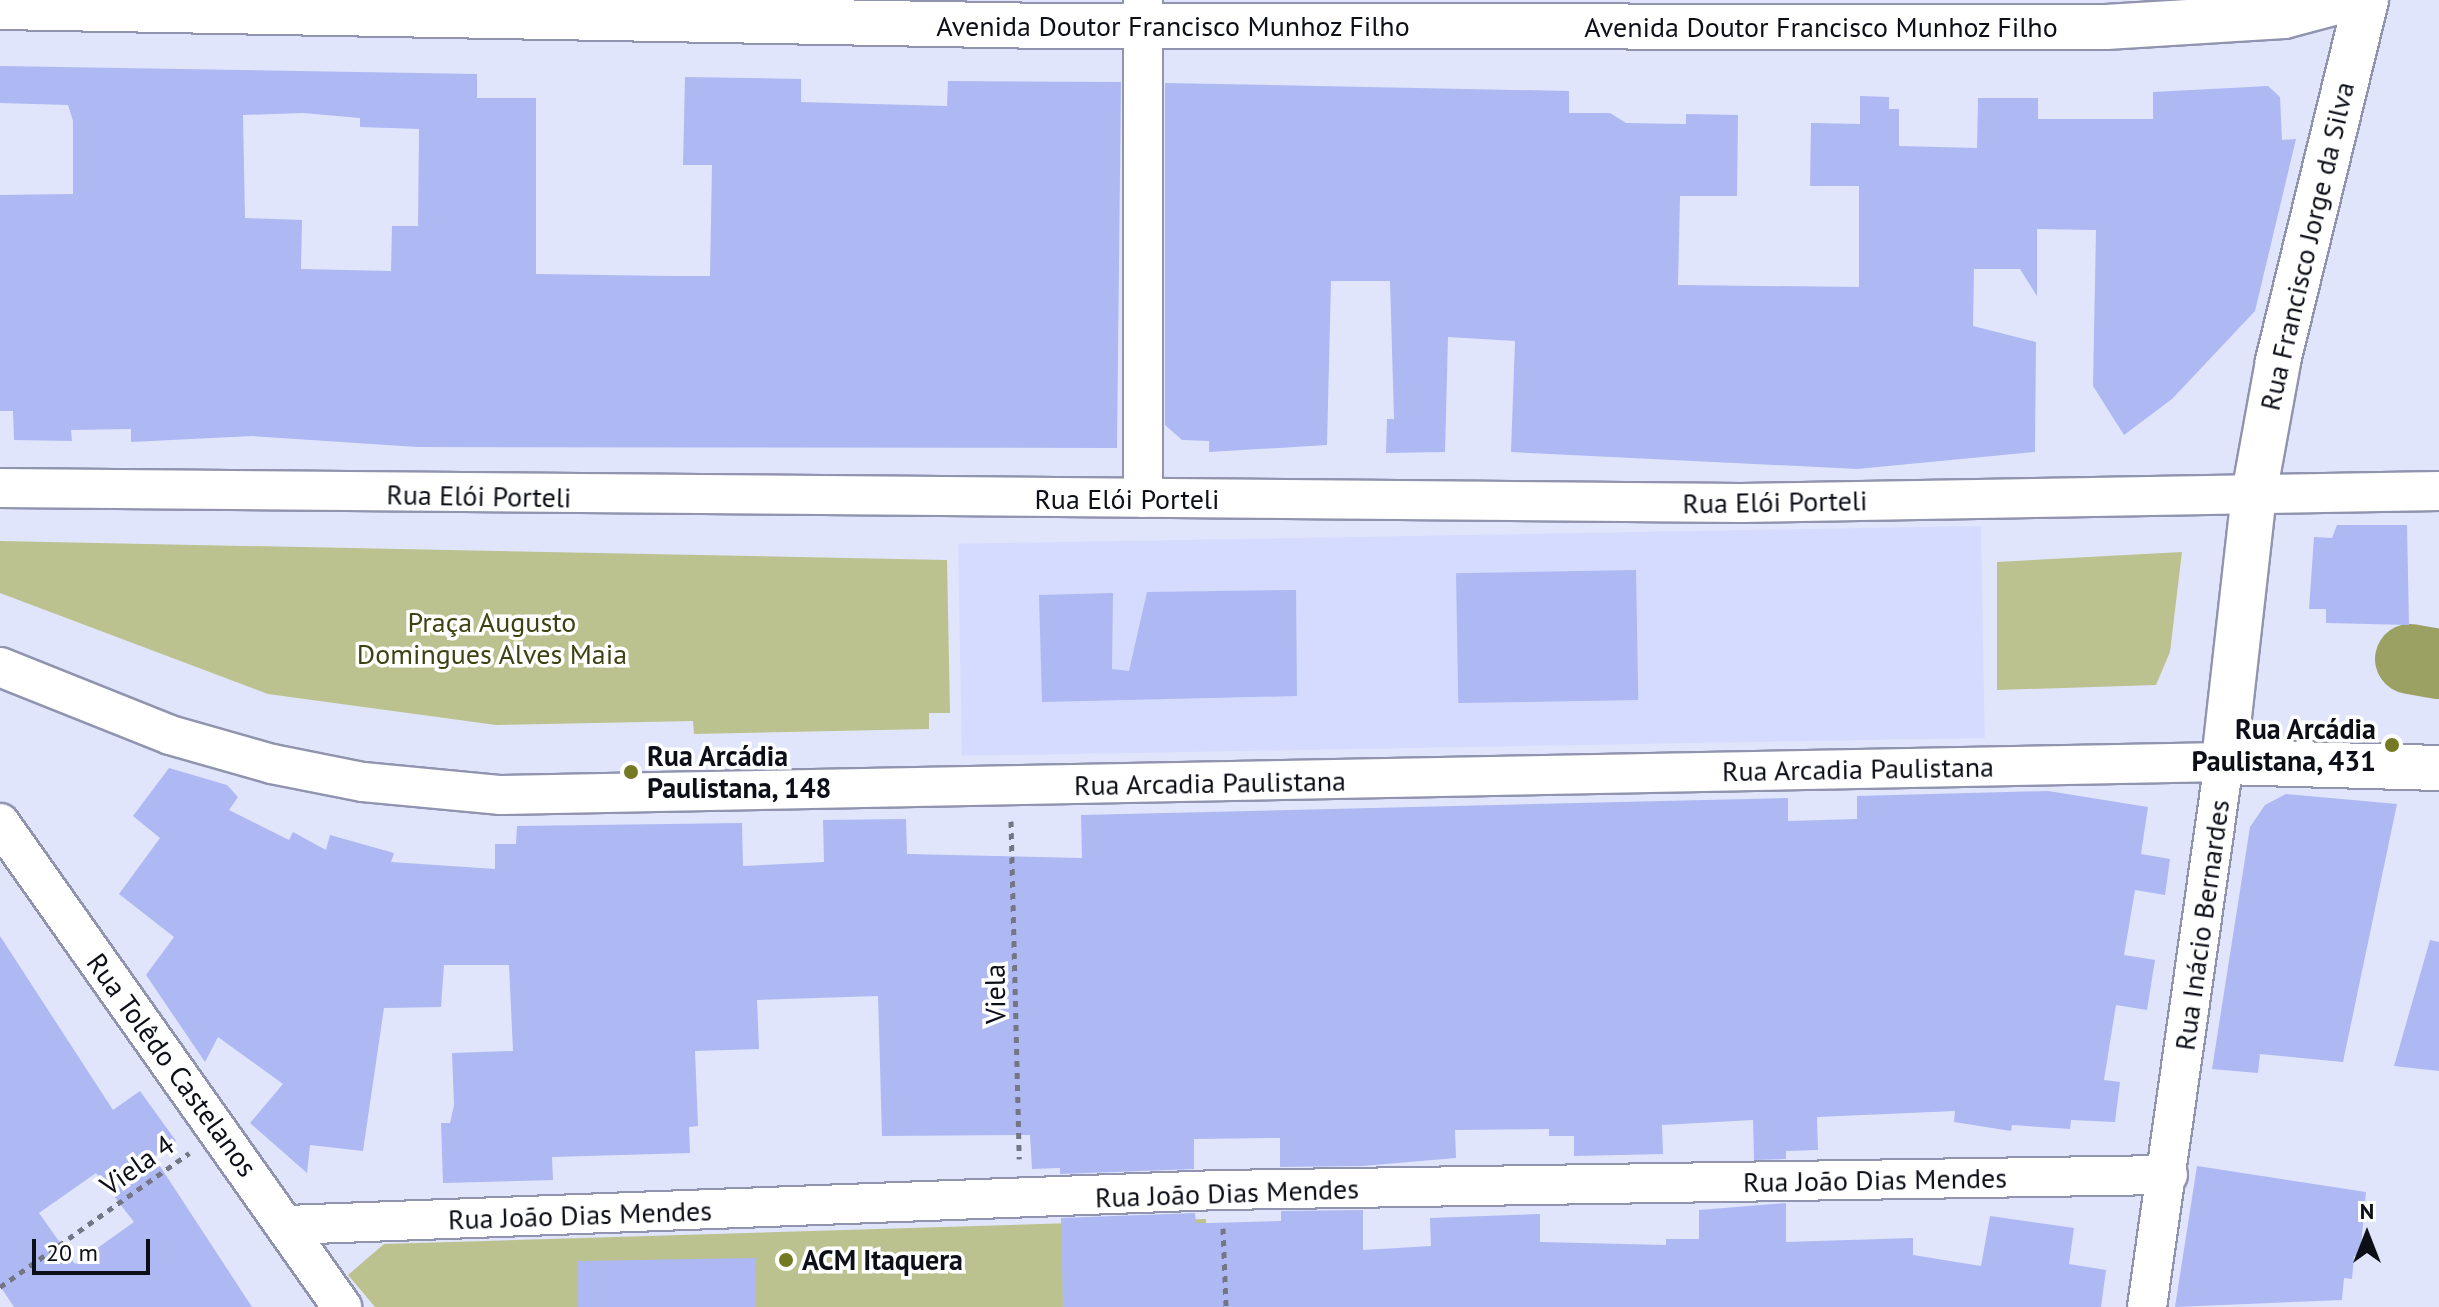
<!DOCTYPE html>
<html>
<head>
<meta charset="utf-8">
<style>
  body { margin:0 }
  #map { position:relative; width:2439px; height:1307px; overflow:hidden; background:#e0e5fb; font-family:"PT Sans",sans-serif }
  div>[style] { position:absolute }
  .built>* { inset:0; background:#d4dbfe; transform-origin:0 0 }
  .green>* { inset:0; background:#bcc28f }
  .river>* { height:70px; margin:-35px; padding:0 35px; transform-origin:35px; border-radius:35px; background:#9ba162 }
  .building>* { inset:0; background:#aeb8f3; transform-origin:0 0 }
  .path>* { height:5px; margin-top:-2.5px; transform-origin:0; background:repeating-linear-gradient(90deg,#737685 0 6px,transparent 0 12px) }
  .roads { filter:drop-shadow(2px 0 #9094ae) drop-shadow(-2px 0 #9094ae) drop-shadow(0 2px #9094ae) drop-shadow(0 -2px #9094ae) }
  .minor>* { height:38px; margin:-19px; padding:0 19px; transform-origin:19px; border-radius:19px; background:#fff }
  .tertiary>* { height:44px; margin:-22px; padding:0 22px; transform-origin:22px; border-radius:22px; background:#fff }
  .dots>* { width:22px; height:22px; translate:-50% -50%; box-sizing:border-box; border:4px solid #fff; border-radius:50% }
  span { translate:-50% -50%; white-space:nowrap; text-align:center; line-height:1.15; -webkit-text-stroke:7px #fff; paint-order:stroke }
  .street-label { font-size:28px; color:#0d0f18 }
  .park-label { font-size:28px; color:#3e4211 }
  .poi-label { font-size:28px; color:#0d0f18; font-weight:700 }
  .right { translate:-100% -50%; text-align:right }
  .left { translate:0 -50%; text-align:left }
  .north { position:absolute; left:2327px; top:1195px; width:80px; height:80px; -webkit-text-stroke:6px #fff; paint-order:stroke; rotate:0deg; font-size:22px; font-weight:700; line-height:32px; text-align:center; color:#0d0f18 }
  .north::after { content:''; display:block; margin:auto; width:28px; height:36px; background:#0d0f18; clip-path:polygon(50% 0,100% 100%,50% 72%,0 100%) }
  .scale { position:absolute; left:32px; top:1239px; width:118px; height:36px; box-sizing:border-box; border:4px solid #0d0f18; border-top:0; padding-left:10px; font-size:24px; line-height:28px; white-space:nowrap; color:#0d0f18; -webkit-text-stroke:6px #fff; paint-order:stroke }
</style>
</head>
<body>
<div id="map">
  <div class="built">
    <i style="left:1981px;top:526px;width:212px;height:1023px;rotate:89deg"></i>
  </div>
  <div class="green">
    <i style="clip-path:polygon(0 541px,947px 560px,950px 713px,929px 713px,929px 729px,694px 734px,693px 721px,496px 725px,268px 694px,0 593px)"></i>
    <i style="clip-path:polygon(2182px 552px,2170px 652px,2156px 685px,1997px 690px,1997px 562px)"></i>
    <i style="clip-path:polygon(1206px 1219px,1205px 1307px,375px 1307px,348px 1275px,384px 1244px)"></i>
  </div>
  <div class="river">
    <i style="left:2410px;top:659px;width:29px;rotate:10deg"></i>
  </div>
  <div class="building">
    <i style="clip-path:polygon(evenodd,0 66px,477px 74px,477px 98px,536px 98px,536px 274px,671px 276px,710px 276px,712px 165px,683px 165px,685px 77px,801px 79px,801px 102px,947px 106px,948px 81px,1121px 82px,1117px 448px,417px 447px,252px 436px,131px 442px,131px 429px,71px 430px,72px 441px,14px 440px,13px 411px,0 411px,0 195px,73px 194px,73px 121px,68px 105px,0 103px,0 66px,303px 113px,360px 118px,360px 127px,419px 129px,418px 226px,392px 226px,391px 271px,301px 269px,302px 220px,245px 218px,243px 115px,303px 113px)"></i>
    <i style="clip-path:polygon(1165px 83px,1569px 91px,1569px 113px,1610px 113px,1626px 123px,1686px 124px,1686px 114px,1738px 115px,1737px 196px,1680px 196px,1678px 285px,1859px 287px,1859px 186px,1810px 186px,1811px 123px,1860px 124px,1860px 96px,1889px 97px,1889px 109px,1899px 109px,1899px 146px,1977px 148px,1978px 98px,2038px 98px,2038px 119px,2153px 119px,2153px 92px,2268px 86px,2280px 97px,2282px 140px,2296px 139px,2255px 311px,2172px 399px,2124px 435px,2093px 386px,2096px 230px,2037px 229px,2037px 296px,2020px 269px,1974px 269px,1973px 326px,2036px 342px,2035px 452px,1857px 469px,1511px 452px,1515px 341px,1448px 337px,1445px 452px,1386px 453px,1387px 419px,1394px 419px,1390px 281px,1331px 281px,1327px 445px,1209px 452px,1209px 441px,1182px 440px,1165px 425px)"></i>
    <i style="clip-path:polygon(2337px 525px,2407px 525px,2409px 625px,2326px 623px,2326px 609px,2309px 609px,2314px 537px,2332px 538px)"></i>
    <i style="left:1636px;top:570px;width:130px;height:180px;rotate:89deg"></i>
    <i style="clip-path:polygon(1296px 590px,1297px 696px,1042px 702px,1039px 595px,1113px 593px,1112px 669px,1129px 671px,1147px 592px)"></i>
    <i style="clip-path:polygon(169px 768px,227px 785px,238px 797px,229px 810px,289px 840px,293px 832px,326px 850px,330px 835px,394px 853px,391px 862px,495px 869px,495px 844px,516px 844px,517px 826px,742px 823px,743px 866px,824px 862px,823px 820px,906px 819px,907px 854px,1082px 858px,1081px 815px,1788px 798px,1788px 821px,1857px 819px,1857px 796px,2048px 791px,2148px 807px,2141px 854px,2170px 859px,2165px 895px,2135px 890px,2124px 955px,2155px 960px,2147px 1010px,2116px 1005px,2104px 1080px,2120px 1082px,2115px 1122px,2071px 1120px,2070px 1129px,2012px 1125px,2011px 1131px,1954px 1122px,1955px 1111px,1817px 1117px,1818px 1150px,1786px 1151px,1786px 1159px,1754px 1160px,1753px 1120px,1662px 1125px,1663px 1154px,1574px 1156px,1574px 1136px,1549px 1136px,1549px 1129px,1455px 1130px,1456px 1158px,1362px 1166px,1280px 1167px,1280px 1138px,1194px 1139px,1194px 1169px,1060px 1174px,1060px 1168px,1032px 1169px,1030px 1135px,882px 1136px,878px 996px,757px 1000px,759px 1049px,695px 1051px,698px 1126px,689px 1127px,690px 1153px,552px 1157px,553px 1180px,443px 1183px,441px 1123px,450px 1123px,454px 1105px,452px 1053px,513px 1051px,509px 965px,444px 965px,441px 1007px,384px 1008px,363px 1151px,310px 1145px,307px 1173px,250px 1123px,283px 1084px,218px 1037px,205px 1062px,146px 975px,174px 937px,119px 894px,160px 838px,133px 816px)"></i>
    <i style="clip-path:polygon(2286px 794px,2397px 804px,2343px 1062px,2260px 1054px,2258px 1073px,2212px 1069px,2250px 827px,2265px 805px)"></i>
    <i style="clip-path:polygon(evenodd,0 936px,113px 1110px,140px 1091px,176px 1141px,154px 1157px,252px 1307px,14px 1307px,0 1286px,0 936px,96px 1173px,134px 1222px,75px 1264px,39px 1213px,96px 1173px)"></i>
    <i style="clip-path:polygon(2430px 940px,2439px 942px,2439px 1071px,2394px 1066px)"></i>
    <i style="clip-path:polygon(2197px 1166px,2366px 1192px,2360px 1257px,2354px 1256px,2352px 1279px,2344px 1278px,2342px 1300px,2175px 1307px)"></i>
    <i style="clip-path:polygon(1786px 1203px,1786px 1242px,1913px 1238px,1913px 1255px,1981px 1266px,1990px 1216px,2074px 1228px,2069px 1264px,2106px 1270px,2101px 1307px,1063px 1307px,1061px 1218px,1195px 1213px,1196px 1223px,1211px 1223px,1281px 1221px,1281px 1211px,1363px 1210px,1363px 1250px,1431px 1246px,1430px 1218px,1540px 1214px,1540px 1242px,1666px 1245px,1666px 1239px,1699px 1239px,1699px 1210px)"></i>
    <i style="left:755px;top:1258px;width:49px;height:178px;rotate:89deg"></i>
  </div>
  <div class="path">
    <i style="left:1011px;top:821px;width:338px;rotate:88.6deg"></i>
    <i style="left:1223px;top:1228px;width:79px;rotate:87.8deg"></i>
    <i style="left:0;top:1287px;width:232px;rotate:-35.3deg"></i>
  </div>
  <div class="roads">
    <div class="minor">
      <i style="left:1143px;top:0;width:498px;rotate:90deg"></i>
      <i style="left:0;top:488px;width:1741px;rotate:0.49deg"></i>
      <i style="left:1741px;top:503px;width:698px;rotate:-0.98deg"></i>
      <i style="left:0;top:667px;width:183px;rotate:21.8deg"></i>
      <i style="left:170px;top:735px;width:106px;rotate:15.9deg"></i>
      <i style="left:272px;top:764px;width:93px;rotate:11.2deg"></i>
      <i style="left:363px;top:782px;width:139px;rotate:5.4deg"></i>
      <i style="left:501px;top:795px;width:1723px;rotate:-1.1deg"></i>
      <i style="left:2224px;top:762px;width:550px;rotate:98.04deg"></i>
      <i style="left:0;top:823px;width:593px;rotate:54.75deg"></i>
      <i style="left:287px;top:1225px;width:935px;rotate:-2.15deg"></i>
      <i style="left:1221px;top:1190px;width:947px;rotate:-0.91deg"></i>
    </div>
    <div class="tertiary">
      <i style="left:2366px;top:0;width:373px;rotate:103.7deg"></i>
      <i style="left:2278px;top:362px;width:134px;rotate:100.3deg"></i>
      <i style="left:2254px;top:494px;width:270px;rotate:96.4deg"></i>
      <i style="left:2224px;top:762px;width:215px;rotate:1.6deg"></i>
      <i style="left:0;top:7px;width:1048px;rotate:1.04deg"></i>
      <i style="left:1048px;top:26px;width:1058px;rotate:0.05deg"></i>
      <i style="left:2106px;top:27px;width:178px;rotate:-3.5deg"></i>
      <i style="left:2284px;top:16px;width:62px;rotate:-14.9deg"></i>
    </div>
  </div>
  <div class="dots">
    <i style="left:2392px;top:745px;background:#747923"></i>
    <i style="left:631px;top:772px;background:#747923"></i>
    <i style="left:786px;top:1260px;background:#747923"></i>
  </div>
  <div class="street-label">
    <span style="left:1173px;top:26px">Avenida Doutor Francisco Munhoz Filho</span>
    <span style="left:1821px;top:27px">Avenida Doutor Francisco Munhoz Filho</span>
    <span style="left:2307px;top:246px;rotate:-77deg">Rua Francisco Jorge da Silva</span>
    <span style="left:479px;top:496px;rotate:1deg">Rua Elói Porteli</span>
    <span style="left:1127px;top:499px">Rua Elói Porteli</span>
    <span style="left:1775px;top:502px;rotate:-1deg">Rua Elói Porteli</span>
    <span style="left:1858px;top:769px;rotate:-1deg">Rua Arcadia Paulistana</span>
    <span style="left:1210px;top:783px;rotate:-1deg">Rua Arcadia Paulistana</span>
    <span style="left:2202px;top:925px;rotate:-82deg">Rua Inácio Bernardes</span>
    <span style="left:995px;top:994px;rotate:-91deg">Viela</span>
    <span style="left:172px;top:1065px;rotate:54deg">Rua Tolêdo Castelanos</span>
    <span style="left:137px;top:1165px;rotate:-35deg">Viela 4</span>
    <span style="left:1875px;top:1180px;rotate:-1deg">Rua João Dias Mendes</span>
    <span style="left:1227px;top:1193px;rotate:-2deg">Rua João Dias Mendes</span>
    <span style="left:580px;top:1215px;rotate:-2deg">Rua João Dias Mendes</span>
  </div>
  <div class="park-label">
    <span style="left:492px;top:638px">Praça Augusto<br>Domingues Alves Maia</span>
  </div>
  <div class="poi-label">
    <span class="right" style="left:2376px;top:745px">Rua Arcádia<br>Paulistana, 431</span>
    <span class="left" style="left:647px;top:772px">Rua Arcádia<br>Paulistana, 148</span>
    <span class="left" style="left:802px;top:1260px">ACM Itaquera</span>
  </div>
  <div class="north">N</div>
  <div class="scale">20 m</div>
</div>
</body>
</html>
